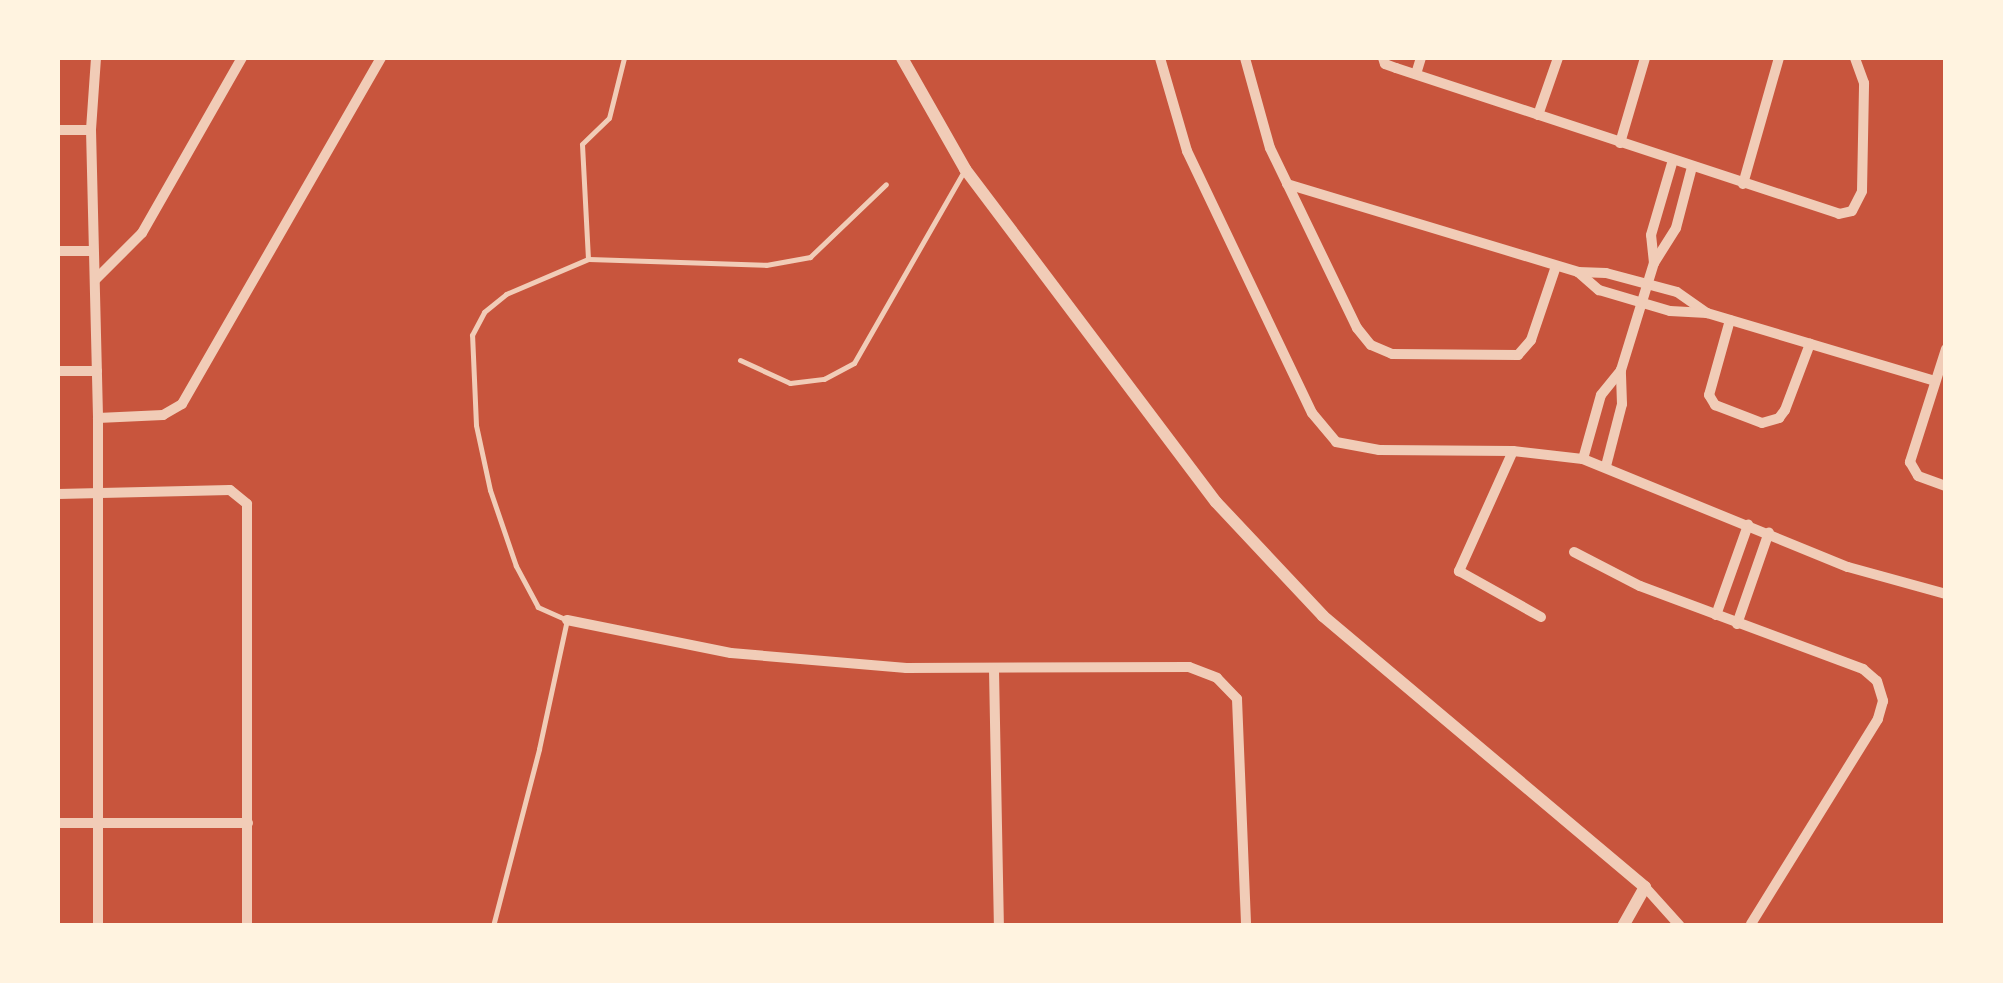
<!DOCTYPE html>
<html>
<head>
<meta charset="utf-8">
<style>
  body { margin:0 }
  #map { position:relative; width:2003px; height:983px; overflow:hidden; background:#c8553d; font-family:Poppins,sans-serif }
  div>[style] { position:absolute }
  .service>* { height:5px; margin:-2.5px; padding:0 2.5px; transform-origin:2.5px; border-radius:2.5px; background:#f1ccb7 }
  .minor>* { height:10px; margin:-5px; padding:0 5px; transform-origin:5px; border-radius:5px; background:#f1ccb7 }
  .tertiary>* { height:12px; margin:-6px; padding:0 6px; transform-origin:6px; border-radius:6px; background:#f1ccb7 }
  span { translate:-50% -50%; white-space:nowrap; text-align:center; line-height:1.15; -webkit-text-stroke:10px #fff3e0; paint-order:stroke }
  .frame { position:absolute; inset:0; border:60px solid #fff3e0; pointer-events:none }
</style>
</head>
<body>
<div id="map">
  <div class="service">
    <i style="left:589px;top:259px;width:177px;rotate:1.9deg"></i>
    <i style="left:766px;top:265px;width:45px;rotate:-10.3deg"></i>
    <i style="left:810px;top:257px;width:105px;rotate:-43.8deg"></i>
    <i style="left:740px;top:360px;width:55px;rotate:24.7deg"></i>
    <i style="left:790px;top:383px;width:34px;rotate:-7deg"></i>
    <i style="left:824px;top:379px;width:34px;rotate:-28deg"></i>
    <i style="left:854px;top:363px;width:219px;rotate:-60.2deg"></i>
    <i style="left:493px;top:926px;width:183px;rotate:-75.4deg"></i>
    <i style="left:539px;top:749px;width:132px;rotate:-77.8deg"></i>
    <i style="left:567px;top:620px;width:32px;rotate:-156deg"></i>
    <i style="left:538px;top:607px;width:47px;rotate:-118.2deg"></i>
    <i style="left:516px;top:566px;width:80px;rotate:-108.9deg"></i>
    <i style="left:490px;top:490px;width:66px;rotate:-102.2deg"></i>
    <i style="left:476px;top:425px;width:90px;rotate:-92.5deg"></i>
    <i style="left:472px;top:335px;width:26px;rotate:-62deg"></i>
    <i style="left:484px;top:312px;width:28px;rotate:-39deg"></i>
    <i style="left:506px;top:294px;width:89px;rotate:-23.1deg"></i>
    <i style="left:588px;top:259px;width:115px;rotate:-93deg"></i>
    <i style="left:582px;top:144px;width:37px;rotate:-44deg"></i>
    <i style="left:609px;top:118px;width:62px;rotate:-76deg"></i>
  </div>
  <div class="minor">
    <i style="left:96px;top:58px;width:72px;rotate:94deg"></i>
    <i style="left:91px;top:130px;width:288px;rotate:88.6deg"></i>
    <i style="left:98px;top:418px;width:508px;rotate:90deg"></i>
    <i style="left:1160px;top:58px;width:97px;rotate:73.8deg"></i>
    <i style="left:1187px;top:151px;width:290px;rotate:64.5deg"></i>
    <i style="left:1312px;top:413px;width:38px;rotate:50deg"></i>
    <i style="left:1336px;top:442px;width:44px;rotate:10.5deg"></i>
    <i style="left:1379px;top:450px;width:134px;rotate:0.4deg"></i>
    <i style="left:1513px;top:451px;width:70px;rotate:6.5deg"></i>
    <i style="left:1583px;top:459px;width:286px;rotate:22.2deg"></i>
    <i style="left:1848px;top:567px;width:102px;rotate:15.4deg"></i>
    <i style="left:1245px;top:58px;width:93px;rotate:74.5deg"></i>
    <i style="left:1270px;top:148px;width:200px;rotate:64.2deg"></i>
    <i style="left:1357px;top:328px;width:22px;rotate:51deg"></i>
    <i style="left:1371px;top:345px;width:23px;rotate:23deg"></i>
    <i style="left:1392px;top:354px;width:126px;rotate:0.5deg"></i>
    <i style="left:1518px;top:355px;width:20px;rotate:-49deg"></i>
    <i style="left:1531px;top:340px;width:78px;rotate:-71.3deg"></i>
    <i style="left:1383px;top:58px;width:6px;rotate:72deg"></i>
    <i style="left:1385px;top:64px;width:12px;rotate:20deg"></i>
    <i style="left:1396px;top:68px;width:466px;rotate:18.2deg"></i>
    <i style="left:1839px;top:214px;width:13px;rotate:-13deg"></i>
    <i style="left:1852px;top:211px;width:22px;rotate:-63deg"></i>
    <i style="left:1862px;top:191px;width:108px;rotate:-88.9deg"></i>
    <i style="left:1864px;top:83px;width:27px;rotate:-110deg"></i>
    <i style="left:1416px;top:74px;width:17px;rotate:-73deg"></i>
    <i style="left:1538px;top:115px;width:60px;rotate:-70.7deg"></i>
    <i style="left:58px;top:130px;width:33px"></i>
    <i style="left:1620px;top:143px;width:89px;rotate:-73.6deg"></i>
    <i style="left:1287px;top:184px;width:304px;rotate:16.8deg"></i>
    <i style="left:1578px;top:272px;width:28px;rotate:2deg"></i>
    <i style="left:1606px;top:273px;width:73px;rotate:15deg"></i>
    <i style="left:1677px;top:292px;width:37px;rotate:35deg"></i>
    <i style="left:1743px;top:184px;width:131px;rotate:-74.1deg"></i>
    <i style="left:58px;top:251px;width:34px"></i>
    <i style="left:1654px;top:263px;width:28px;rotate:-96deg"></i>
    <i style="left:1651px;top:235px;width:78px;rotate:-73.7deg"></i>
    <i style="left:1578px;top:272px;width:28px;rotate:41deg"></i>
    <i style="left:1599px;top:290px;width:74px;rotate:16.5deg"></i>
    <i style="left:1670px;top:311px;width:37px;rotate:3deg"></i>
    <i style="left:1707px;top:313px;width:238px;rotate:16.6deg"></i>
    <i style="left:96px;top:279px;width:65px;rotate:-45deg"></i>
    <i style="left:142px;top:233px;width:202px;rotate:-60.3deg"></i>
    <i style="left:1730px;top:320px;width:78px;rotate:105.6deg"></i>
    <i style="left:1709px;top:395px;width:12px;rotate:59deg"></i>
    <i style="left:1715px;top:405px;width:50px;rotate:21deg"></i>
    <i style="left:1762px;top:423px;width:18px;rotate:-16deg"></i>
    <i style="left:1779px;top:418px;width:10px;rotate:-53deg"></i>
    <i style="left:1785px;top:410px;width:71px;rotate:-69.3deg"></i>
    <i style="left:1946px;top:349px;width:119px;rotate:107.7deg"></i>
    <i style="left:1910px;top:462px;width:16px;rotate:60deg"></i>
    <i style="left:1918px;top:476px;width:30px;rotate:20deg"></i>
    <i style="left:58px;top:371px;width:39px"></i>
    <i style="left:98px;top:418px;width:65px;rotate:-2.6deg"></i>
    <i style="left:163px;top:415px;width:22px;rotate:-30deg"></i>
    <i style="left:182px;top:404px;width:399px;rotate:-60.1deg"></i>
    <i style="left:1513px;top:451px;width:132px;rotate:114.2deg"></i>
    <i style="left:1459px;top:571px;width:94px;rotate:29.3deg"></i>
    <i style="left:1583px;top:459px;width:66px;rotate:-74.3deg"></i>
    <i style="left:1601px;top:395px;width:32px;rotate:-51deg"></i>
    <i style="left:1606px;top:466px;width:64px;rotate:-75.5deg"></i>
    <i style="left:1622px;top:404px;width:34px;rotate:-92deg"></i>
    <i style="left:1621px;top:370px;width:112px;rotate:-72.9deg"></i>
    <i style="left:1654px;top:263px;width:41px;rotate:-57.8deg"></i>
    <i style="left:1676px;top:228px;width:63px;rotate:-75.3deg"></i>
    <i style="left:58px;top:494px;width:172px;rotate:-1.3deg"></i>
    <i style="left:230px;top:490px;width:22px;rotate:39deg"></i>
    <i style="left:247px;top:504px;width:422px;rotate:90deg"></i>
    <i style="left:1574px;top:552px;width:74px;rotate:27.3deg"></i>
    <i style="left:1640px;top:586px;width:238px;rotate:20.4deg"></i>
    <i style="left:1863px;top:669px;width:18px;rotate:41deg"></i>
    <i style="left:1877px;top:681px;width:21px;rotate:73deg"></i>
    <i style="left:1883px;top:701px;width:19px;rotate:106deg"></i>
    <i style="left:1878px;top:719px;width:241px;rotate:121.8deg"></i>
    <i style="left:1716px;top:615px;width:96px;rotate:-70.4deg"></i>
    <i style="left:567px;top:620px;width:167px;rotate:11.4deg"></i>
    <i style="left:731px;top:653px;width:176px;rotate:4.9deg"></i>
    <i style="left:906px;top:668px;width:283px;rotate:-0.2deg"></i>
    <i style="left:1189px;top:667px;width:30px;rotate:21deg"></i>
    <i style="left:1217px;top:678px;width:29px;rotate:46deg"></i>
    <i style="left:1237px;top:699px;width:227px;rotate:87.7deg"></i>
    <i style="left:1737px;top:624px;width:97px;rotate:-70.8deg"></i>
    <i style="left:994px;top:670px;width:256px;rotate:88.9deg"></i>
    <i style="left:58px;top:823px;width:190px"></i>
    <i style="left:1645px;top:887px;width:52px;rotate:48.1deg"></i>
  </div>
  <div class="tertiary">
    <i style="left:902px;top:58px;width:128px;rotate:60.4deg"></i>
    <i style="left:965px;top:169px;width:417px;rotate:53deg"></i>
    <i style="left:1216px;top:502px;width:156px;rotate:46.8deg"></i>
    <i style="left:1323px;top:616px;width:421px;rotate:40.1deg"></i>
    <i style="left:1645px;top:887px;width:45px;rotate:119.4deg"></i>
  </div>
  <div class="frame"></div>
</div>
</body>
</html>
